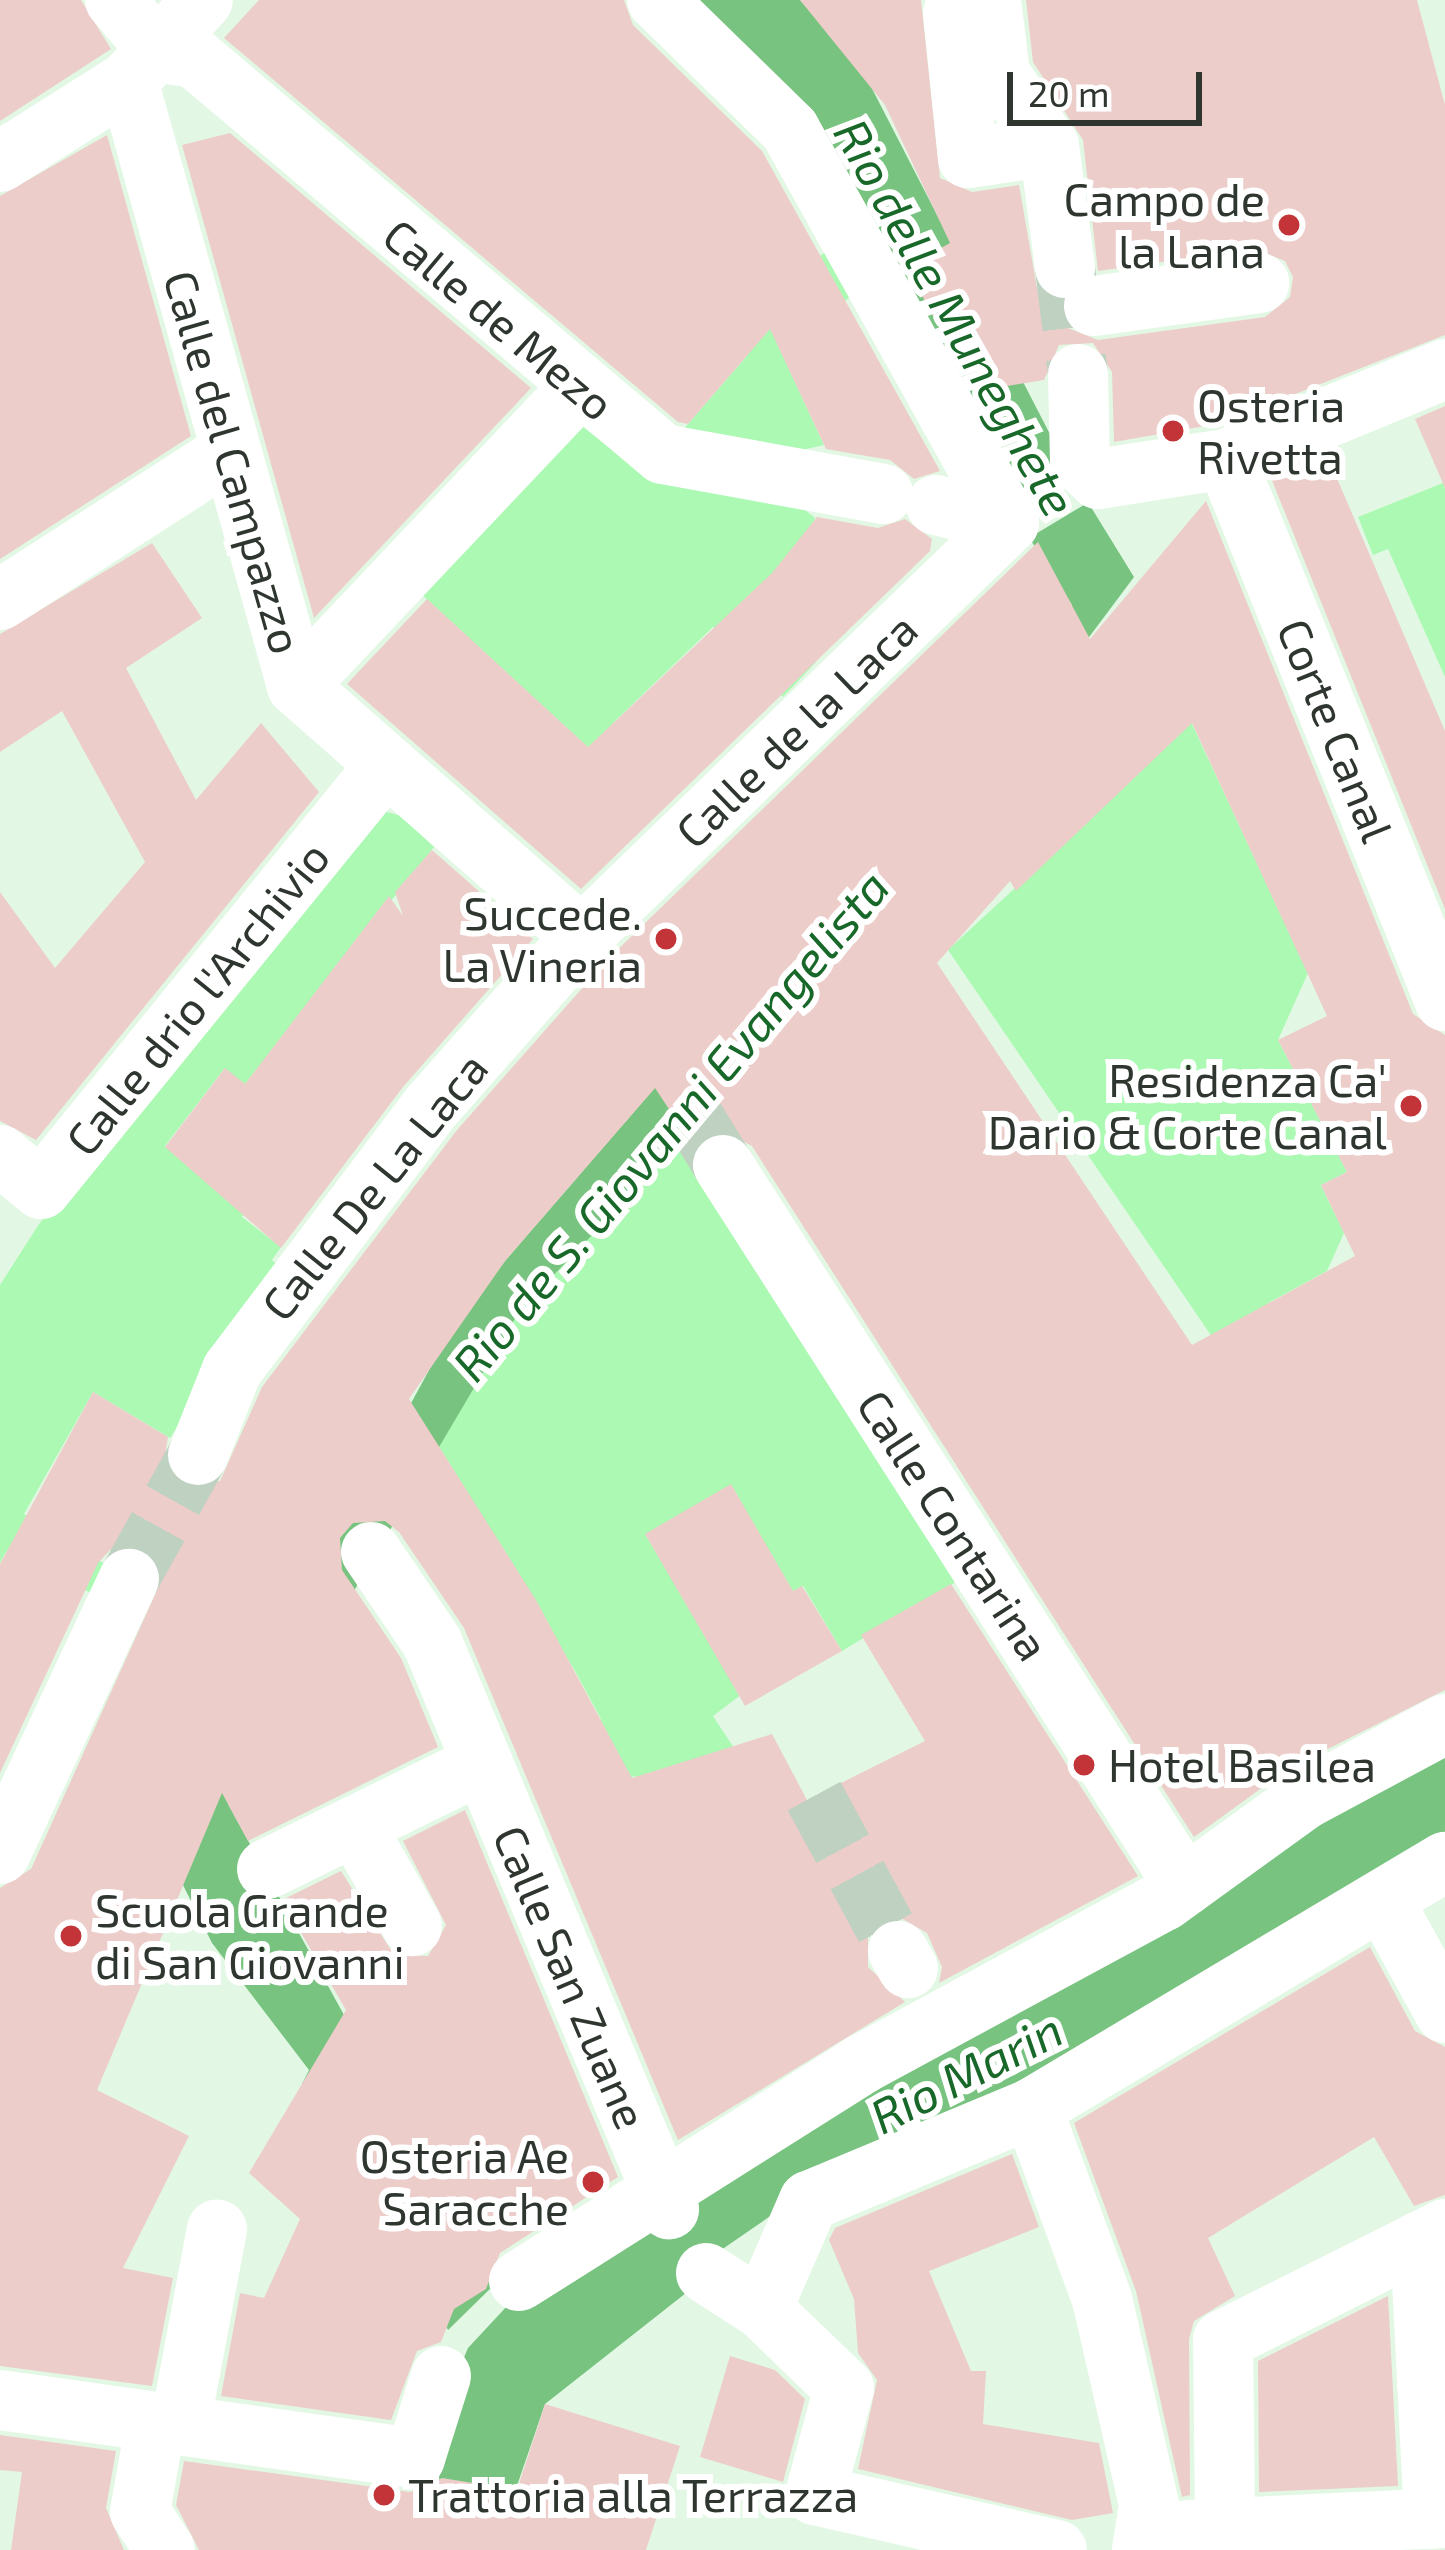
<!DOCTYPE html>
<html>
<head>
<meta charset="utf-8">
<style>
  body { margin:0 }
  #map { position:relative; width:1445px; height:2550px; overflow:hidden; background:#e3f8e4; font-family:"Exo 2",sans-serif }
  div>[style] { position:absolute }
  .green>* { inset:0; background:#abf9b2 }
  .water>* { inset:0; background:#77c37f }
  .pier>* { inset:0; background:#e3f8e4; transform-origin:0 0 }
  .building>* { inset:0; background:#eccdca }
  .street-tunnel>* { height:60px; margin-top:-30px; transform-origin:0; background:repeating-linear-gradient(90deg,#bfd1c0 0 60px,transparent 0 90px) }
  .street>* { height:60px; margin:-30px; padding:0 30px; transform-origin:30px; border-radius:30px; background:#fff }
  .dots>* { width:33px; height:33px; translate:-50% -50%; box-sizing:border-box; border:6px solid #fff; border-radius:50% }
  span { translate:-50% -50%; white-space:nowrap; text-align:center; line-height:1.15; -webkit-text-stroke:12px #fff; paint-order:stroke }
  .poi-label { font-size:45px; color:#2e362f }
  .right { translate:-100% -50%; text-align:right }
  .left { translate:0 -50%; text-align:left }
  .street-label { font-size:45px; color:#2e362f }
  .water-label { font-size:48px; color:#186829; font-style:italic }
  .scale { position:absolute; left:1007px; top:72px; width:195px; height:54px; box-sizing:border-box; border:6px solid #2e362f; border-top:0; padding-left:15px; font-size:36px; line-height:42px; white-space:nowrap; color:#2e362f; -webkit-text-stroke:9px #fff; paint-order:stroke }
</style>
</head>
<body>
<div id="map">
  <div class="green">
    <i style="clip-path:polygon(836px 245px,864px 290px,775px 339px,824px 445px,793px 452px,675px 439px,746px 357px,748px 305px)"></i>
    <i style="clip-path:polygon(579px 424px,651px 480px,785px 494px,815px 518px,804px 543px,749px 596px,816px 662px,783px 697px,713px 627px,613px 723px,618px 775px,420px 593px)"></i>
    <i style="clip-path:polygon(1443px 483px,1445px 488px,1445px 677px,1388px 549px,1373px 555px,1358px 517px)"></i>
    <i style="clip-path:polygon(1184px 707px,1308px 973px,1278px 1040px,1347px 1172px,1321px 1185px,1344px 1233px,1327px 1271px,1268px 1303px,1221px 1350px,948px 950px,1120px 791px)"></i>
    <i style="clip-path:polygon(383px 811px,402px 816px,434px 847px,245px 1084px,224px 1069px,165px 1146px,246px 1210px,242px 1217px,281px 1247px,272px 1260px,281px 1268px,170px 1438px,93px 1392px,24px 1514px,116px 1571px,104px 1599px,6px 1552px,0 1563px,0 1285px,39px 1224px)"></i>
    <i style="clip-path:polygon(683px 1130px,967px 1575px,842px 1651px,803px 1586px,793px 1591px,645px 1534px,742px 1694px,713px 1716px,734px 1748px,647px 1799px,635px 1776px,620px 1781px,590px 1729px,601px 1719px,575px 1671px,436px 1442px,520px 1310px)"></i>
  </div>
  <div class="water">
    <i style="clip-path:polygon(687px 0,800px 0,865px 75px,1070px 473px,1134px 577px,817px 1001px,520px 1310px,228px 1804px,504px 2306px,1445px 1750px,1445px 1843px,1050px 2087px,824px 2179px,679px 2279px,686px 2293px,545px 2404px,495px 2550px,402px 2550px,460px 2350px,302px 2084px,309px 2070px,212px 1943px,183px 1885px,156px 1871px,440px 1350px,505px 1261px,1072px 605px)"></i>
  </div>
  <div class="pier">
    <i style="left:1073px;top:466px;width:39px;height:71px;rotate:59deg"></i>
    <i style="clip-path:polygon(494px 2285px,508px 2305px,468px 2348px,455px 2379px,445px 2333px)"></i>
  </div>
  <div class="building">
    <i style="clip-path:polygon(0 0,81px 0,111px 49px,0 121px)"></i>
    <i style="clip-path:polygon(259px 0,624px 0,633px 25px,762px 151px,940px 471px,914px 479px,890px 460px,826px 449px,770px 329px,688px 424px,678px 422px,224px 38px)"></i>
    <i style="clip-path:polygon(800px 0,921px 0,940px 178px,972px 192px,1019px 185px,1037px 288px,1061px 301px,1068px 328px,1098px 340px,1265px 317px,1290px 297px,1293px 277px,1285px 261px,1255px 249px,1098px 271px,1083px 140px,1033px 62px,1026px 0,1417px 0,1445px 105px,1445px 335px,1222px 423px,1114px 442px,1112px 372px,1093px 343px,1059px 345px,1044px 380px,975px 391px,906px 267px,950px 243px,885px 105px)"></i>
    <i style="clip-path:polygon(230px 133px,531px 388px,314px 618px,182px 145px)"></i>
    <i style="clip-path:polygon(107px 135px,191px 436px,0 559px,0 196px)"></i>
    <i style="clip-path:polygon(1445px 406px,1445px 488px,1415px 419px)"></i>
    <i style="clip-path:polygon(1327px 455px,1445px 731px,1445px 909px,1271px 478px)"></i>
    <i style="clip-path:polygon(evenodd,1206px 501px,1413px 1014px,1445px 1035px,1445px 1690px,1288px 1769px,1194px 1837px,752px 1146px,723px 1131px,694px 1147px,655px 1088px,505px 1261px,409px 1399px,536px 1600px,632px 1778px,772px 1734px,807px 1800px,925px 1741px,861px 1635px,951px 1584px,1138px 1876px,939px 1983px,942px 1967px,927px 1933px,899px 1917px,882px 1921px,868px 1935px,868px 1967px,905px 2002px,678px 2140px,464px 1628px,399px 1532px,385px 1521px,353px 1523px,340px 1538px,342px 1570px,401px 1658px,438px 1747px,248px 1841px,222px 1793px,97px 2090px,189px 2136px,123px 2268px,173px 2278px,152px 2386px,0 2366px,0 1888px,31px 1869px,163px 1577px,143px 1547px,110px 1550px,98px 1563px,0 1773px,0 1564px,93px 1392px,168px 1437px,164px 1461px,184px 1486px,220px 1481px,262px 1387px,457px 1130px,607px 960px,1038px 542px,1090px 639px,1206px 501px,1192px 723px,1327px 1016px,1278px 1040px,1347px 1172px,1321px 1185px,1355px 1256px,1192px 1345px,937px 963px,1010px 881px,1016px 891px,1192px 723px)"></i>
    <i style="clip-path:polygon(817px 517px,878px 528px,905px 519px,932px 539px,930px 551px,581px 889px,347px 684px,427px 599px,588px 747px,772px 573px)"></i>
    <i style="clip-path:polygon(152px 543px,202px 618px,126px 668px,196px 800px,261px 723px,319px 792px,36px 1140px,0 1121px,0 892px,55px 968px,145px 862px,62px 711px,0 752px,0 634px)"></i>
    <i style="clip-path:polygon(432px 850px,533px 939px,403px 1087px,281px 1248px,165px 1147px,225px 1068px,245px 1084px,389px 896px,403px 916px,395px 892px)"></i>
    <i style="clip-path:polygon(731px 1484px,793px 1591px,802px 1586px,842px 1651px,745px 1706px,645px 1534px)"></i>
    <i style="clip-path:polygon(465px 1810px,618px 2177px,500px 2253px,486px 2289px,454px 2309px,441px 2342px,417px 2351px,391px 2420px,221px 2396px,240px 2293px,264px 2298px,300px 2219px,249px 2173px,346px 2010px,282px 1900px,341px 1871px,394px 1955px,428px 1956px,446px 1925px,403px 1841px)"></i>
    <i style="clip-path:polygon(1370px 1947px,1415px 2031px,1445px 2047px,1445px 2195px,1414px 2206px,1374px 2137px,1208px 2238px,1235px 2296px,1194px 2321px,1189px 2339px,1190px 2495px,1182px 2497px,1136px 2291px,1074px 2123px)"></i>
    <i style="clip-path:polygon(1012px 2154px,1039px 2227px,929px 2271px,971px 2371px,986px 2371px,983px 2424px,1099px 2443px,1113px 2513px,1072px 2520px,858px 2469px,877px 2380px,858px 2353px,854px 2299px,829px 2240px,835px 2228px)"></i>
    <i style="clip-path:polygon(1388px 2296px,1398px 2486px,1259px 2492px,1258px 2361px)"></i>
    <i style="clip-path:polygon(730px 2356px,775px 2370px,805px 2399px,783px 2482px,700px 2457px)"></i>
    <i style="clip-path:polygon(545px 2404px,680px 2446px,646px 2550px,199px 2550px,176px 2505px,184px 2461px,410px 2492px,442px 2478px,517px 2490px)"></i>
    <i style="clip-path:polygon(0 2435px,116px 2451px,106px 2508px,124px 2550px,11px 2550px,22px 2472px,0 2470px)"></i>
  </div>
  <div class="street-tunnel">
    <i style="left:1065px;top:268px;width:107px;rotate:83deg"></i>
    <i style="left:695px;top:1119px;width:54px;rotate:58.7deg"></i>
    <i style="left:129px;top:1579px;width:142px;rotate:-60.9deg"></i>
    <i style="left:814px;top:1796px;width:176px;rotate:61.5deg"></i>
  </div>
  <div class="street">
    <i style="left:115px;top:0;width:70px;rotate:49.7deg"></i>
    <i style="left:657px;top:0;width:186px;rotate:44.3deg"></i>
    <i style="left:790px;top:130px;width:450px;rotate:60.9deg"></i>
    <i style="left:991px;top:0;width:75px;rotate:83.1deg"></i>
    <i style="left:1000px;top:74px;width:87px;rotate:55.8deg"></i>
    <i style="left:1049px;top:146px;width:123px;rotate:82.5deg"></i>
    <i style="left:953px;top:13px;width:146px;rotate:84.1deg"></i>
    <i style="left:968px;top:158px;width:82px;rotate:-8.4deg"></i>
    <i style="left:160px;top:53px;width:35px;rotate:8deg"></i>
    <i style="left:195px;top:58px;width:613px;rotate:40.24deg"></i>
    <i style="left:663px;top:454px;width:224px;rotate:10.3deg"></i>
    <i style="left:128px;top:81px;width:628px;rotate:74.39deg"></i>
    <i style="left:297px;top:686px;width:379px;rotate:41.3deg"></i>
    <i style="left:0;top:162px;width:151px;rotate:-32.3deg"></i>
    <i style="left:128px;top:81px;width:110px;rotate:-47.2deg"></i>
    <i style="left:1094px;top:306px;width:167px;rotate:-7.9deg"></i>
    <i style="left:1078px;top:374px;width:88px;rotate:88.7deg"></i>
    <i style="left:1080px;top:462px;width:25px;rotate:43deg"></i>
    <i style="left:1098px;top:479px;width:130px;rotate:-8.9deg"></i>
    <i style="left:1226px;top:459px;width:237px;rotate:-22.3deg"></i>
    <i style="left:1226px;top:459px;width:585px;rotate:68deg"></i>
    <i style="left:936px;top:505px;width:75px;rotate:13.9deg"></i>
    <i style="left:0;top:600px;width:274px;rotate:-32.8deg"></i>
    <i style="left:297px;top:686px;width:407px;rotate:-46.6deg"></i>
    <i style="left:0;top:1155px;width:53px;rotate:39.7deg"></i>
    <i style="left:41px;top:1189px;width:547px;rotate:-50.87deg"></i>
    <i style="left:723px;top:1165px;width:856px;rotate:57.35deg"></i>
    <i style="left:198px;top:1455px;width:92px;rotate:-68.2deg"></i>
    <i style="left:232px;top:1370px;width:328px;rotate:-52.9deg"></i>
    <i style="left:430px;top:1108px;width:230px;rotate:-48.5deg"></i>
    <i style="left:582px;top:936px;width:594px;rotate:-44.05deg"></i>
    <i style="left:371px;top:1552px;width:109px;rotate:55.9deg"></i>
    <i style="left:432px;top:1642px;width:615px;rotate:67.32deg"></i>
    <i style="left:356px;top:1827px;width:114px;rotate:60.5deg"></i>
    <i style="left:0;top:1854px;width:304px;rotate:-64.9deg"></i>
    <i style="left:267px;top:1869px;width:238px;rotate:-26.1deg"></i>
    <i style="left:1383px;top:1900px;width:129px;rotate:61.2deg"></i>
    <i style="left:898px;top:1951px;width:20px;rotate:60deg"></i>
    <i style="left:1032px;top:2108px;width:203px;rotate:69.9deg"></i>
    <i style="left:1102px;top:2299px;width:211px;rotate:77.1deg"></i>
    <i style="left:1149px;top:2505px;width:46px;rotate:98.8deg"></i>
    <i style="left:1420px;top:2241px;width:278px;rotate:87.1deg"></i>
    <i style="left:706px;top:2273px;width:67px;rotate:32.7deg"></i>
    <i style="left:762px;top:2309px;width:118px;rotate:-66.5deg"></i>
    <i style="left:809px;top:2201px;width:242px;rotate:-22.6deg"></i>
    <i style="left:1032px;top:2108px;width:481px;rotate:-30.8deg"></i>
    <i style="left:519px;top:2281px;width:406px;rotate:-32.3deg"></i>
    <i style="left:862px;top:2064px;width:343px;rotate:-28.4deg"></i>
    <i style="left:1164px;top:1901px;width:174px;rotate:-35.9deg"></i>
    <i style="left:1305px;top:1799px;width:159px;rotate:-28.2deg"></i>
    <i style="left:762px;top:2309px;width:114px;rotate:43.9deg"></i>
    <i style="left:844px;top:2388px;width:111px;rotate:105.2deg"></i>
    <i style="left:815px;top:2495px;width:248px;rotate:12.8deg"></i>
    <i style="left:0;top:2400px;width:419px;rotate:8deg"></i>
    <i style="left:415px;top:2458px;width:86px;rotate:-72.4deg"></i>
    <i style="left:156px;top:2422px;width:91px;rotate:100.1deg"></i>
    <i style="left:140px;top:2512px;width:45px;rotate:56.7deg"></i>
    <i style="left:180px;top:2425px;width:199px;rotate:-79.3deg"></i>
    <i style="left:1225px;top:2521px;width:181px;rotate:-90.6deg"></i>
    <i style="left:1223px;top:2340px;width:248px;rotate:-26.6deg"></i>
    <i style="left:1188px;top:2530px;width:257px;rotate:-2.7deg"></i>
  </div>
  <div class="dots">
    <i style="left:1289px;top:225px;background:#c33438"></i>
    <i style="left:1173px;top:431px;background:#c33438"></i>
    <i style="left:666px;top:939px;background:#c33438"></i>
    <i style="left:1411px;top:1106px;background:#c33438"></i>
    <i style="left:1084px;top:1765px;background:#c33438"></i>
    <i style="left:71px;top:1936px;background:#c33438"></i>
    <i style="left:593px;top:2182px;background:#c33438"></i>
    <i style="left:384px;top:2495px;background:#c33438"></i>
  </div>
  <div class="poi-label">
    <span class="right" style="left:1265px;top:225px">Campo de<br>la Lana</span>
    <span class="left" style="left:1197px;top:431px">Osteria<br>Rivetta</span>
    <span class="right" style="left:642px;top:939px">Succede.<br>La Vineria</span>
    <span class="right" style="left:1387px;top:1106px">Residenza Ca'<br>Dario &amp; Corte Canal</span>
    <span class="left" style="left:1108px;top:1765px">Hotel Basilea</span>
    <span class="left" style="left:95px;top:1936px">Scuola Grande<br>di San Giovanni</span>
    <span class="right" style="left:569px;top:2182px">Osteria Ae<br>Saracche</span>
    <span class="left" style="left:408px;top:2495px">Trattoria alla Terrazza</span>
  </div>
  <div class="street-label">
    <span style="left:499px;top:319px;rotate:40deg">Calle de Mezo</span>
    <span style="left:234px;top:462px;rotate:74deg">Calle del Campazzo</span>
    <span style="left:796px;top:730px;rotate:-44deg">Calle de la Laca</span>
    <span style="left:1336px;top:730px;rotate:68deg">Corte Canal</span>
    <span style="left:197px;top:998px;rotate:-51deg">Calle drio l'Archivio</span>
    <span style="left:374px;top:1186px;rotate:-51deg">Calle De La Laca</span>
    <span style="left:954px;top:1525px;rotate:57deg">Calle Contarina</span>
    <span style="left:571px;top:1977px;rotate:67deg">Calle San Zuane</span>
  </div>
  <div class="water-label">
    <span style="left:956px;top:317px;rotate:61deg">Rio delle Muneghete</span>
    <span style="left:670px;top:1125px;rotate:-50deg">Rio de S. Giovanni Evangelista</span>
    <span style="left:966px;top:2072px;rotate:-27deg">Rio Marin</span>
  </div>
  <div class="scale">20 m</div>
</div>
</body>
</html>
